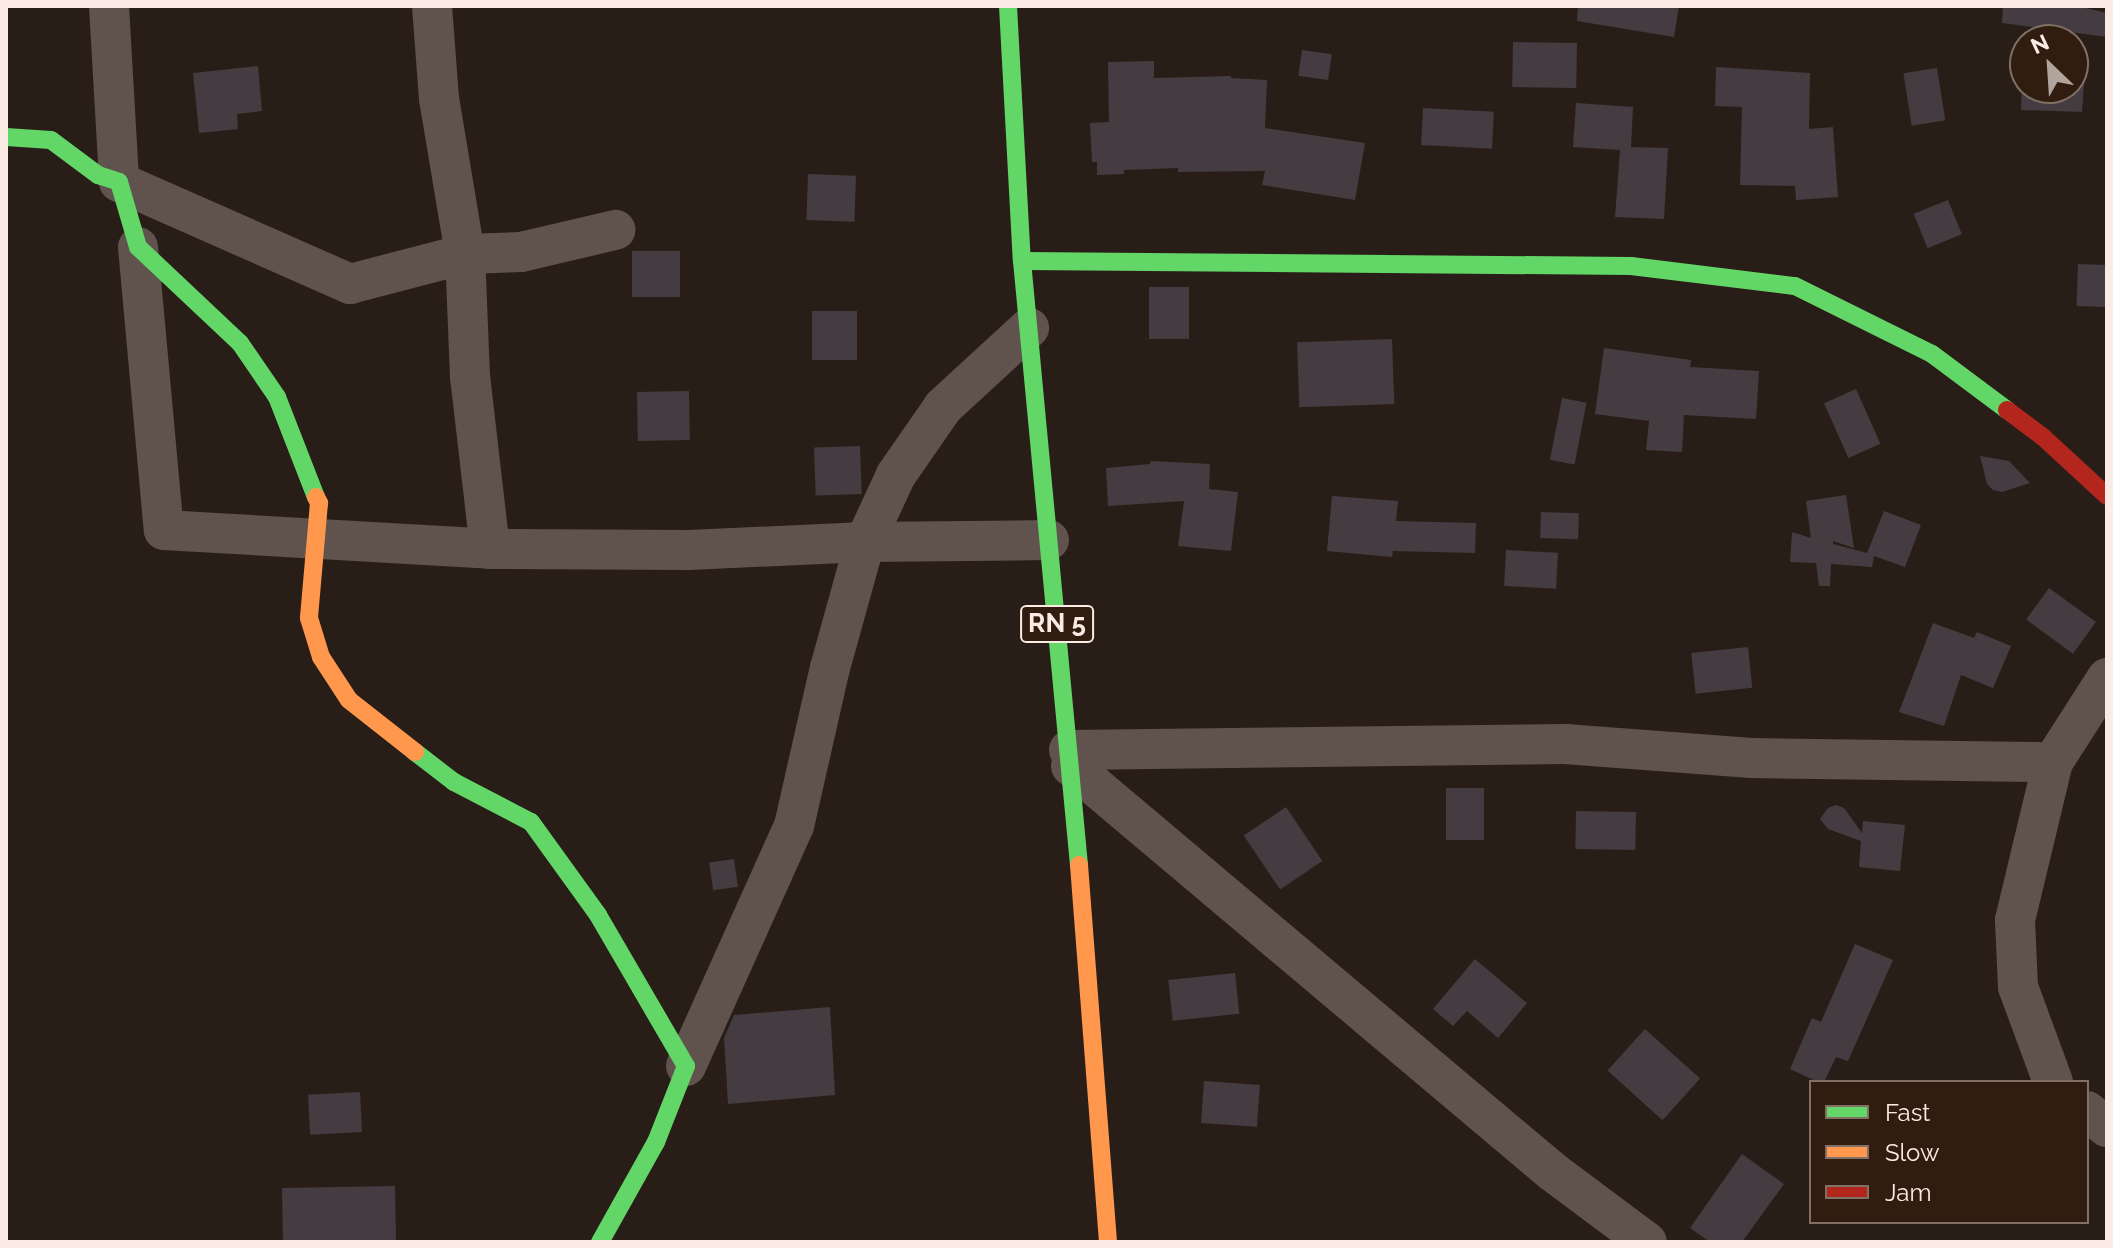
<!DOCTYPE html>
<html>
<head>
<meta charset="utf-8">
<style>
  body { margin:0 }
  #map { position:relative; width:2113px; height:1248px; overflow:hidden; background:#291e17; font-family:Raleway,sans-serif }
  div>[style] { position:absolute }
  .building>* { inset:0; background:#443c40; transform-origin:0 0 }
  .street>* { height:40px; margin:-20px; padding:0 20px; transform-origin:20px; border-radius:20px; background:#60534e }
  .fast>* { height:18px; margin:-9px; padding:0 9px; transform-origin:9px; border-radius:9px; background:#63d668 }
  .slow>* { height:18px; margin:-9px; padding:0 9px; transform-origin:9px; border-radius:9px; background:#ff974d }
  .jam>* { height:18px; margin:-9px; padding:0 9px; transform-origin:9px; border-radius:9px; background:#b3261e }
  span { translate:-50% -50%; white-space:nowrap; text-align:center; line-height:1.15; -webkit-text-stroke:8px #301d10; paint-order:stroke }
  .shield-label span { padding:2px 6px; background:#301d10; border:2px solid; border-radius:6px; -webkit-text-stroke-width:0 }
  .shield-label { font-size:26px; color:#faece4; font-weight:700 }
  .frame { position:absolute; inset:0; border:8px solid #faece4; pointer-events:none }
  .legend { position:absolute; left:1809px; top:1080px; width:280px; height:144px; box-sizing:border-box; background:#301d10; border:2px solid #817065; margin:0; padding:10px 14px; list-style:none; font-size:24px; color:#faece4 }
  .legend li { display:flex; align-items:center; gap:16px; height:40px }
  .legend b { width:40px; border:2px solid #817065 }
  .north { position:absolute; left:2009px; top:24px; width:80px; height:80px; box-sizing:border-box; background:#301d10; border:2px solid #817065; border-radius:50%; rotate:335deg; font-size:22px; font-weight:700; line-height:32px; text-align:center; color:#faece4 }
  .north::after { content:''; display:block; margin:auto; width:28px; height:36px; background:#b1a49c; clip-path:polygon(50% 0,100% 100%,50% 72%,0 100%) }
</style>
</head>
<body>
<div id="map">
  <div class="building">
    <i style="clip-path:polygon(1578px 6px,1679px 6px,1674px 37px,1577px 21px)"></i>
    <i style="clip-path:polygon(2003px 6px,2077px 6px,2107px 13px,2107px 37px,2002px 23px)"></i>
    <i style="left:1513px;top:42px;width:64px;height:45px;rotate:1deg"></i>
    <i style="left:1302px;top:50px;width:30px;height:26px;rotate:8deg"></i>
    <i style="clip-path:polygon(1154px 61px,1154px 78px,1231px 76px,1231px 78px,1267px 80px,1265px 128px,1365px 143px,1355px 200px,1262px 185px,1265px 171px,1178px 172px,1178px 168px,1124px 170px,1124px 174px,1097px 175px,1097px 162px,1092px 162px,1090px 123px,1109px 122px,1108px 62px)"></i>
    <i style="clip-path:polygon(258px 66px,262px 111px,237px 114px,238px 129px,199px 133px,193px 73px)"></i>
    <i style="clip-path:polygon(1716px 67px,1810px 73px,1809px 129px,1833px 127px,1838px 197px,1796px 200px,1795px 186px,1740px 185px,1742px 107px,1715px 106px)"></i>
    <i style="left:1937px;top:68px;width:53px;height:34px;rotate:81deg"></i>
    <i style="clip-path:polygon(2022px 80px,2025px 88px,2073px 88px,2073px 82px,2084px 83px,2082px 112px,2021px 110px)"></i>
    <i style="clip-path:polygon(1576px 103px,1633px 107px,1631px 147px,1668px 148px,1664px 219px,1615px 217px,1620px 150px,1573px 147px)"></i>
    <i style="left:1423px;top:108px;width:71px;height:37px;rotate:3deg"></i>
    <i style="left:808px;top:174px;width:48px;height:46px;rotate:2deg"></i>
    <i style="left:1948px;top:200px;width:37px;height:37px;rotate:68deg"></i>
    <i style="left:632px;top:251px;width:48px;height:46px"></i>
    <i style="left:2078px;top:264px;width:29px;height:42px;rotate:2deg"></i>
    <i style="left:1149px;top:287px;width:40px;height:52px"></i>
    <i style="left:857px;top:311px;width:49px;height:45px;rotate:90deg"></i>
    <i style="left:1392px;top:339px;width:65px;height:95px;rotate:88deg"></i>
    <i style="clip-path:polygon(1604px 348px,1691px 360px,1690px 367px,1759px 371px,1756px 419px,1684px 415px,1682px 452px,1646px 450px,1649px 421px,1595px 414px)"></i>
    <i style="left:1856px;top:389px;width:60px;height:35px;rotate:66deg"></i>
    <i style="left:689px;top:391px;width:49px;height:52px;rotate:89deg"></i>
    <i style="left:1562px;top:398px;width:25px;height:63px;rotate:11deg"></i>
    <i style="left:860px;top:446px;width:48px;height:46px;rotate:88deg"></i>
    <i style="clip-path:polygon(1980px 456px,2009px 461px,2030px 483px,2002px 492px,1993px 490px,1987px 484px)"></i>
    <i style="clip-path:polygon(1151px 461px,1210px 464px,1209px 489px,1238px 492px,1231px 551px,1178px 546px,1184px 501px,1108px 506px,1106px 468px,1150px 464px)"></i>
    <i style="clip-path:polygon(1846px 495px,1854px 548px,1833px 541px,1833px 544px,1867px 553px,1884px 511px,1921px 525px,1905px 567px,1874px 556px,1872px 567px,1831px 564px,1830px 586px,1819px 586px,1816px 563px,1790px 562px,1792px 532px,1811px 538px,1806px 501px)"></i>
    <i style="clip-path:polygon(1332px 496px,1398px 501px,1396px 521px,1476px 523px,1475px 553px,1393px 551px,1392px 557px,1327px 551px)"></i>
    <i style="left:1541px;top:512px;width:38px;height:26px;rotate:2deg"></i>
    <i style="left:1506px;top:550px;width:52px;height:36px;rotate:3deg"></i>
    <i style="left:2049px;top:588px;width:58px;height:39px;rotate:36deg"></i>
    <i style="clip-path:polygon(1933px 623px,1974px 638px,1977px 632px,2011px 646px,1993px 688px,1961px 675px,1944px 726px,1899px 712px)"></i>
    <i style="left:1748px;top:647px;width:41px;height:57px;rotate:84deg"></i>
    <i style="left:1446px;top:788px;width:38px;height:52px"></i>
    <i style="clip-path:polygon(1836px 805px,1844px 808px,1862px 833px,1863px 821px,1905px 825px,1900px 871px,1859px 867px,1861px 841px,1828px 829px,1820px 819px,1828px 808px)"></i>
    <i style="left:1286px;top:807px;width:65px;height:51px;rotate:56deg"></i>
    <i style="left:1576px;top:811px;width:60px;height:38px;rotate:1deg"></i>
    <i style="left:734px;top:859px;width:28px;height:25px;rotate:82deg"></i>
    <i style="clip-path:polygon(1855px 944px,1893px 960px,1848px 1061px,1836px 1057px,1824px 1082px,1818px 1082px,1790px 1069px,1812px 1018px,1821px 1022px)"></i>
    <i style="clip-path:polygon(1475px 959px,1527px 1003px,1498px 1038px,1467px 1011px,1453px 1026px,1433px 1009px)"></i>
    <i style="left:1235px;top:973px;width:41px;height:67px;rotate:84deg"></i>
    <i style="clip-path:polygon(830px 1007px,835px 1095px,728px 1104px,724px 1038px,734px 1015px)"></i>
    <i style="left:1645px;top:1029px;width:74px;height:56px;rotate:42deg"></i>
    <i style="left:1204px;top:1081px;width:56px;height:42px;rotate:4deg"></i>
    <i style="left:360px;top:1092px;width:40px;height:52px;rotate:87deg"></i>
    <i style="clip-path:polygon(1742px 1154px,1784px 1184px,1742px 1242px,1710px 1242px,1690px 1228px)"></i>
    <i style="left:395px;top:1186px;width:56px;height:113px;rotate:89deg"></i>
  </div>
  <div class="street">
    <i style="left:109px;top:6px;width:176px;rotate:86.7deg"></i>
    <i style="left:119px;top:182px;width:253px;rotate:23.8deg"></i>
    <i style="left:350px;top:284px;width:119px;rotate:-14.6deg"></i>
    <i style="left:465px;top:254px;width:157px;rotate:-99.5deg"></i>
    <i style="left:439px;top:99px;width:93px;rotate:-94.3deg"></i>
    <i style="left:138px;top:247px;width:284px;rotate:84.8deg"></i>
    <i style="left:164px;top:530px;width:327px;rotate:3.3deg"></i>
    <i style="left:490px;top:549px;width:199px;rotate:0.3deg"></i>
    <i style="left:689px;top:550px;width:176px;rotate:-2.6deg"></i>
    <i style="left:865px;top:542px;width:184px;rotate:-0.6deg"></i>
    <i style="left:490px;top:549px;width:173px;rotate:-96.6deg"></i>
    <i style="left:470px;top:377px;width:123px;rotate:-92.3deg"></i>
    <i style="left:465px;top:254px;width:56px;rotate:-2deg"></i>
    <i style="left:521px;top:252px;width:97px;rotate:-13.2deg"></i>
    <i style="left:1069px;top:750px;width:496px;rotate:-0.7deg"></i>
    <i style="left:1565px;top:744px;width:187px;rotate:4.3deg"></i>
    <i style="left:1751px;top:758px;width:302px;rotate:0.8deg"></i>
    <i style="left:1071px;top:766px;width:630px;rotate:40.11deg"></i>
    <i style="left:1553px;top:1172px;width:117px;rotate:36.7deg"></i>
    <i style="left:686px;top:1066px;width:263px;rotate:-65.8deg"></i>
    <i style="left:794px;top:826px;width:162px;rotate:-77.2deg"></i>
    <i style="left:830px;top:668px;width:131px;rotate:-74.5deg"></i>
    <i style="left:865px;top:542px;width:74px;rotate:-65.2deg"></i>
    <i style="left:896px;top:475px;width:83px;rotate:-55.3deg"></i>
    <i style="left:943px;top:407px;width:117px;rotate:-42.6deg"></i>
    <i style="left:2053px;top:1082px;width:101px;rotate:-110.2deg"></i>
    <i style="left:2018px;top:987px;width:67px;rotate:-92.6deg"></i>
    <i style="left:2015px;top:920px;width:163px;rotate:-76.5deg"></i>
    <i style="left:2053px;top:762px;width:100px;rotate:-57.3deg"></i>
    <i style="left:2087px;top:1111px;width:26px;rotate:39deg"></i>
  </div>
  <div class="fast">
    <i style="left:1008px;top:6px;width:255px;rotate:86.9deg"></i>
    <i style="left:1022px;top:261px;width:607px;rotate:84.61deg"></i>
    <i style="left:6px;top:137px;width:45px;rotate:3.8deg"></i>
    <i style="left:51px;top:140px;width:59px;rotate:36.7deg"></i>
    <i style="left:98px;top:175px;width:22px;rotate:18deg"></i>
    <i style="left:119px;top:182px;width:68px;rotate:73.7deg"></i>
    <i style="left:138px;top:247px;width:140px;rotate:43.3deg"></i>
    <i style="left:240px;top:343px;width:65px;rotate:55.6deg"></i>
    <i style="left:277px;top:397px;width:107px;rotate:68.7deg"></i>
    <i style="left:1022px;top:261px;width:609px;rotate:0.47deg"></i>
    <i style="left:1631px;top:266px;width:165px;rotate:7deg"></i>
    <i style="left:1795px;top:286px;width:153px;rotate:26.4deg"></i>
    <i style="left:1932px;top:354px;width:94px;rotate:36.7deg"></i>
    <i style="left:415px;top:752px;width:49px;rotate:37.6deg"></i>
    <i style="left:454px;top:782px;width:87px;rotate:27.5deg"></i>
    <i style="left:531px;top:822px;width:115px;rotate:54.2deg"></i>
    <i style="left:598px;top:915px;width:175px;rotate:59.8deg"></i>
    <i style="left:686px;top:1066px;width:82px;rotate:111.5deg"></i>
    <i style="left:656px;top:1142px;width:115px;rotate:119.2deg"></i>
  </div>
  <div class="slow">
    <i style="left:316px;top:497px;width:7px;rotate:63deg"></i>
    <i style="left:319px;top:503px;width:115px;rotate:95deg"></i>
    <i style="left:309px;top:618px;width:41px;rotate:72.9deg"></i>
    <i style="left:321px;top:657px;width:51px;rotate:56.9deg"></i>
    <i style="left:349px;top:700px;width:84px;rotate:38.2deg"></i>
    <i style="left:1079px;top:865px;width:378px;rotate:85.6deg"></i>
  </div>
  <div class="jam">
    <i style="left:2007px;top:410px;width:45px;rotate:36.9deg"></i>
    <i style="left:2043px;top:437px;width:87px;rotate:42.7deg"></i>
  </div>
  <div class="shield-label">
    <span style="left:1057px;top:624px">RN 5</span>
  </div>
  <div class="frame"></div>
  <ul class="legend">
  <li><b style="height:10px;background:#63d668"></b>Fast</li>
  <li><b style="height:10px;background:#ff974d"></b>Slow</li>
  <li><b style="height:10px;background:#b3261e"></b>Jam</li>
  </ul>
  <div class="north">N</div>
</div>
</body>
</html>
